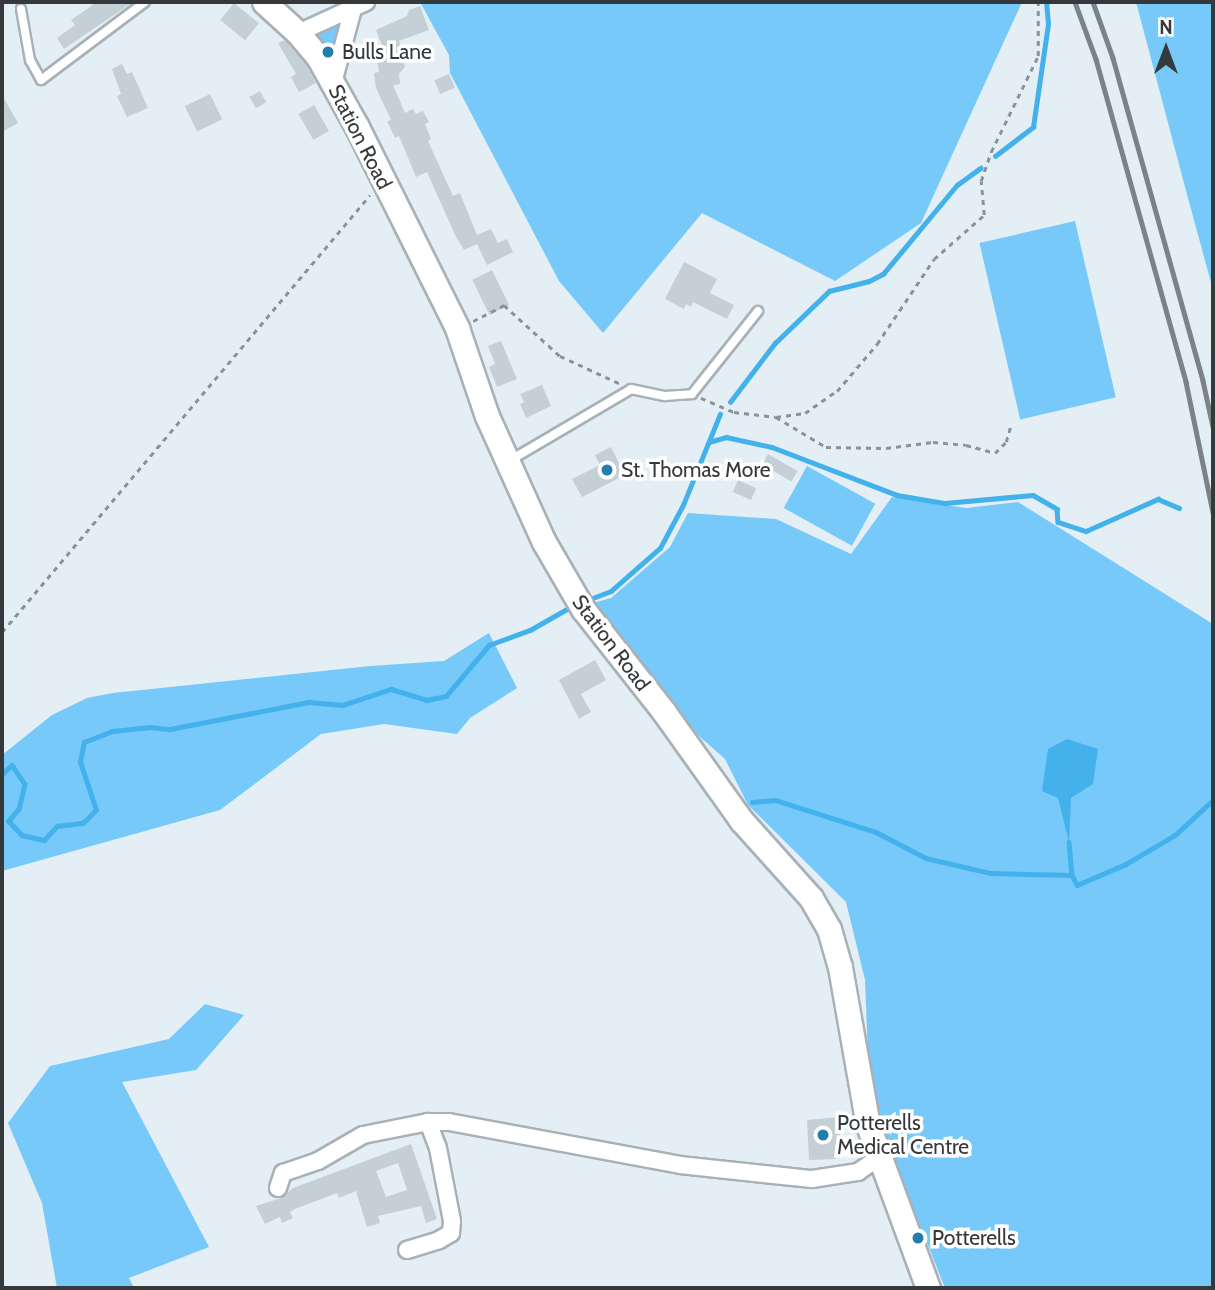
<!DOCTYPE html>
<html>
<head>
<meta charset="utf-8">
<style>
  body { margin:0 }
  #map { position:relative; width:1215px; height:1290px; overflow:hidden; background:#e3eef5; font-family:Cabin,sans-serif }
  div>[style] { position:absolute }
  .green>* { inset:0; background:#77c9f9; transform-origin:0 0 }
  .water>* { inset:0; background:#43b1eb }
  .stream>* { height:4.5px; margin:-2.25px; padding:0 2.25px; transform-origin:2.25px; border-radius:2.25px; background:#43b1eb }
  .building>* { inset:0; background:#c5d0d6; transform-origin:0 0 }
  .path>* { height:2.5px; margin-top:-1.25px; transform-origin:0; background:repeating-linear-gradient(90deg,#8b9398 0 5px,transparent 0 10px) }
  .roads { filter:drop-shadow(2px 0 #a7b1b7) drop-shadow(-2px 0 #a7b1b7) drop-shadow(0 2px #a7b1b7) drop-shadow(0 -2px #a7b1b7) }
  .lane>* { height:8px; margin:-4px; padding:0 4px; transform-origin:4px; border-radius:4px; background:#fff }
  .street>* { height:16px; margin:-8px; padding:0 8px; transform-origin:8px; border-radius:8px; background:#fff }
  .secondary>* { height:23px; margin:-11.5px; padding:0 11.5px; transform-origin:11.5px; border-radius:11.5px; background:#fff }
  .rail>* { height:4.5px; margin:-2.25px; padding:0 2.25px; transform-origin:2.25px; border-radius:2.25px; background:#7c8387 }
  .dots>* { width:19px; height:19px; translate:-50% -50%; box-sizing:border-box; border:4px solid #fff; border-radius:50% }
  span { translate:-50% -50%; white-space:nowrap; text-align:center; line-height:1.15; -webkit-text-stroke:7px #fff; paint-order:stroke }
  .poi-label { font-size:21px; color:#35393c }
  .left { translate:0 -50%; text-align:left }
  .street-label { font-size:21px; color:#35393c }
  .frame { position:absolute; inset:0; border:4px solid #35393c; pointer-events:none }
  .north { position:absolute; left:1131px; top:14px; width:70px; height:70px; -webkit-text-stroke:5px #fff; paint-order:stroke; rotate:0deg; font-size:19px; font-weight:700; line-height:28px; text-align:center; color:#35393c }
  .north::after { content:''; display:block; margin:auto; width:24px; height:32px; background:#35393c; clip-path:polygon(50% 0,100% 100%,50% 72%,0 100%) }
</style>
</head>
<body>
<div id="map">
  <div class="green">
    <i style="clip-path:polygon(420px 2px,1022px 2px,921px 223px,835px 281px,702px 213px,603px 333px,559px 281px,450px 73px,449px 55px)"></i>
    <i style="clip-path:polygon(1136px 2px,1213px 2px,1213px 290px,1185px 187px)"></i>
    <i style="clip-path:polygon(342px 23px,332px 59px,328px 48px,324px 49px,315px 36px)"></i>
    <i style="left:1075px;top:221px;width:181px;height:98px;rotate:77deg"></i>
    <i style="left:807px;top:466px;width:78px;height:48px;rotate:29deg"></i>
    <i style="clip-path:polygon(892px 497px,966px 508px,1018px 502px,1213px 624px,1213px 1288px,945px 1288px,881px 1127px,868px 1056px,865px 980px,846px 902px,748px 805px,725px 759px,681px 720px,593px 603px,611px 598px,670px 547px,688px 513px,776px 519px,851px 554px)"></i>
    <i style="clip-path:polygon(489px 633px,517px 688px,470px 718px,457px 734px,384px 724px,321px 734px,220px 810px,2px 871px,2px 755px,52px 715px,87px 698px,113px 693px,370px 666px,444px 661px)"></i>
    <i style="clip-path:polygon(205px 1004px,244px 1015px,196px 1070px,122px 1082px,209px 1247px,129px 1278px,134px 1288px,57px 1288px,42px 1203px,8px 1123px,50px 1066px,169px 1039px)"></i>
  </div>
  <div class="water">
    <i style="clip-path:polygon(1067px 739px,1098px 749px,1093px 784px,1071px 798px,1069px 842px,1058px 798px,1042px 791px,1048px 749px)"></i>
  </div>
  <div class="stream">
    <i style="left:995px;top:156px;width:48px;rotate:-37.3deg"></i>
    <i style="left:1033px;top:127px;width:104px;rotate:-81.7deg"></i>
    <i style="left:1048px;top:24px;width:22px;rotate:-95deg"></i>
    <i style="left:730px;top:402px;width:74px;rotate:-52.7deg"></i>
    <i style="left:775px;top:343px;width:75px;rotate:-43.9deg"></i>
    <i style="left:829px;top:291px;width:41px;rotate:-14deg"></i>
    <i style="left:869px;top:281px;width:16px;rotate:-27deg"></i>
    <i style="left:883px;top:274px;width:116px;rotate:-50.3deg"></i>
    <i style="left:957px;top:185px;width:29px;rotate:-36deg"></i>
    <i style="left:709px;top:442px;width:18px;rotate:-16deg"></i>
    <i style="left:726px;top:437px;width:47px;rotate:12.3deg"></i>
    <i style="left:772px;top:447px;width:134px;rotate:21deg"></i>
    <i style="left:897px;top:495px;width:49px;rotate:9.5deg"></i>
    <i style="left:945px;top:503px;width:88px;rotate:-5.2deg"></i>
    <i style="left:1033px;top:495px;width:28px;rotate:30deg"></i>
    <i style="left:1057px;top:509px;width:13px;rotate:86deg"></i>
    <i style="left:1058px;top:522px;width:29px;rotate:18deg"></i>
    <i style="left:1086px;top:531px;width:79px;rotate:-24deg"></i>
    <i style="left:1158px;top:499px;width:23px;rotate:23deg"></i>
    <i style="left:585px;top:601px;width:28px;rotate:-21deg"></i>
    <i style="left:611px;top:591px;width:65px;rotate:-41.3deg"></i>
    <i style="left:660px;top:548px;width:49px;rotate:-61.9deg"></i>
    <i style="left:683px;top:505px;width:98px;rotate:-67.9deg"></i>
    <i style="left:2px;top:774px;width:13px;rotate:-42deg"></i>
    <i style="left:12px;top:765px;width:23px;rotate:56deg"></i>
    <i style="left:25px;top:784px;width:26px;rotate:103deg"></i>
    <i style="left:19px;top:809px;width:16px;rotate:130deg"></i>
    <i style="left:9px;top:821px;width:19px;rotate:47deg"></i>
    <i style="left:22px;top:835px;width:23px;rotate:13deg"></i>
    <i style="left:44px;top:840px;width:19px;rotate:-47deg"></i>
    <i style="left:57px;top:826px;width:26px;rotate:-7deg"></i>
    <i style="left:83px;top:823px;width:18px;rotate:-45deg"></i>
    <i style="left:96px;top:810px;width:51px;rotate:-108.4deg"></i>
    <i style="left:80px;top:762px;width:20px;rotate:-79deg"></i>
    <i style="left:84px;top:742px;width:31px;rotate:-21deg"></i>
    <i style="left:113px;top:731px;width:37px;rotate:-6deg"></i>
    <i style="left:150px;top:727px;width:20px;rotate:6deg"></i>
    <i style="left:170px;top:729px;width:142px;rotate:-11deg"></i>
    <i style="left:309px;top:702px;width:34px;rotate:5deg"></i>
    <i style="left:343px;top:705px;width:51px;rotate:-18.4deg"></i>
    <i style="left:391px;top:689px;width:37px;rotate:17deg"></i>
    <i style="left:426px;top:700px;width:20px;rotate:-11deg"></i>
    <i style="left:446px;top:696px;width:67px;rotate:-49.9deg"></i>
    <i style="left:489px;top:645px;width:44px;rotate:-20.1deg"></i>
    <i style="left:530px;top:630px;width:51px;rotate:-29.6deg"></i>
    <i style="left:752px;top:802px;width:23px;rotate:-5deg"></i>
    <i style="left:775px;top:800px;width:106px;rotate:17.6deg"></i>
    <i style="left:876px;top:832px;width:56px;rotate:27.5deg"></i>
    <i style="left:926px;top:858px;width:66px;rotate:13.2deg"></i>
    <i style="left:990px;top:873px;width:82px;rotate:1.4deg"></i>
    <i style="left:1069px;top:842px;width:33px;rotate:85deg"></i>
    <i style="left:1072px;top:875px;width:11px;rotate:63deg"></i>
    <i style="left:1077px;top:885px;width:53px;rotate:-23.2deg"></i>
    <i style="left:1126px;top:864px;width:57px;rotate:-30.6deg"></i>
    <i style="left:1175px;top:835px;width:52px;rotate:-42.6deg"></i>
  </div>
  <div class="building">
    <i style="clip-path:polygon(97px 2px,133px 2px,64px 49px,57px 38px,75px 25px,71px 20px)"></i>
    <i style="left:234px;top:3px;width:32px;height:22px;rotate:39deg"></i>
    <i style="clip-path:polygon(420px 6px,429px 30px,399px 41px,405px 67px,399px 74px,400px 84px,393px 85px,405px 113px,413px 109px,416px 114px,423px 111px,429px 122px,425px 124px,431px 139px,428px 141px,453px 196px,460px 193px,477px 235px,491px 229px,498px 243px,507px 239px,513px 252px,487px 265px,477px 244px,464px 250px,456px 237px,427px 172px,416px 177px,399px 136px,395px 138px,387px 121px,391px 120px,376px 88px,374px 73px,379px 72px,375px 44px,382px 45px,376px 30px,407px 16px,409px 10px)"></i>
    <i style="clip-path:polygon(285px 40px,306px 65px,316px 83px,299px 92px,291px 77px,296px 74px,278px 43px)"></i>
    <i style="clip-path:polygon(122px 64px,127px 74px,132px 72px,148px 108px,127px 117px,117px 96px,121px 94px,112px 69px)"></i>
    <i style="left:449px;top:74px;width:15px;height:16px;rotate:67deg"></i>
    <i style="left:260px;top:91px;width:13px;height:12px;rotate:61deg"></i>
    <i style="left:210px;top:94px;width:28px;height:28px;rotate:64deg"></i>
    <i style="clip-path:polygon(2px 95px,18px 123px,2px 132px)"></i>
    <i style="left:314px;top:105px;width:30px;height:18px;rotate:60deg"></i>
    <i style="clip-path:polygon(684px 262px,717px 279px,710px 293px,734px 305px,727px 319px,693px 302px,691px 307px,686px 304px,684px 309px,665px 299px)"></i>
    <i style="left:492px;top:270px;width:39px;height:22px;rotate:64deg"></i>
    <i style="clip-path:polygon(501px 341px,517px 379px,497px 387px,489px 367px,495px 364px,488px 346px)"></i>
    <i style="clip-path:polygon(542px 385px,551px 406px,526px 418px,520px 404px,524px 402px,520px 394px)"></i>
    <i style="clip-path:polygon(611px 447px,625px 475px,582px 497px,572px 479px,600px 465px,595px 455px)"></i>
    <i style="left:768px;top:454px;width:34px;height:12px;rotate:30deg"></i>
    <i style="left:738px;top:480px;width:20px;height:13px;rotate:24deg"></i>
    <i style="clip-path:polygon(595px 660px,606px 680px,581px 694px,591px 712px,579px 719px,559px 680px)"></i>
    <i style="clip-path:polygon(839px 1117px,841px 1146px,835px 1147px,836px 1159px,809px 1160px,807px 1120px)"></i>
    <i style="clip-path:polygon(evenodd,411px 1144px,437px 1219px,426px 1223px,421px 1206px,378px 1216px,380px 1223px,367px 1227px,356px 1191px,339px 1198px,337px 1193px,295px 1209px,290px 1212px,293px 1218px,282px 1223px,280px 1217px,265px 1224px,256px 1206px,281px 1198px,293px 1188px,411px 1144px,398px 1163px,407px 1190px,386px 1197px,376px 1171px,398px 1163px)"></i>
  </div>
  <div class="path">
    <i style="left:473px;top:321px;width:35px;rotate:-27deg"></i>
    <i style="left:504px;top:305px;width:76px;rotate:42.3deg"></i>
    <i style="left:560px;top:356px;width:65px;rotate:24.6deg"></i>
    <i style="left:701px;top:398px;width:36px;rotate:23deg"></i>
    <i style="left:734px;top:412px;width:42px;rotate:6.8deg"></i>
    <i style="left:776px;top:417px;width:29px;rotate:-8deg"></i>
    <i style="left:805px;top:413px;width:39px;rotate:-35deg"></i>
    <i style="left:837px;top:391px;width:62px;rotate:-49.6deg"></i>
    <i style="left:877px;top:344px;width:102px;rotate:-56.2deg"></i>
    <i style="left:934px;top:259px;width:67px;rotate:-41.3deg"></i>
    <i style="left:984px;top:215px;width:34px;rotate:-95deg"></i>
    <i style="left:981px;top:181px;width:31px;rotate:-71deg"></i>
    <i style="left:991px;top:152px;width:107px;rotate:-63.9deg"></i>
    <i style="left:1038px;top:56px;width:54px;rotate:-90deg"></i>
    <i style="left:776px;top:417px;width:58px;rotate:31deg"></i>
    <i style="left:826px;top:447px;width:60px;rotate:1deg"></i>
    <i style="left:886px;top:448px;width:47px;rotate:-7.3deg"></i>
    <i style="left:933px;top:442px;width:33px;rotate:5deg"></i>
    <i style="left:966px;top:445px;width:30px;rotate:15deg"></i>
    <i style="left:995px;top:453px;width:16px;rotate:-45deg"></i>
    <i style="left:1006px;top:442px;width:18px;rotate:-74deg"></i>
    <i style="left:2px;top:632px;width:571px;rotate:-49.9deg"></i>
  </div>
  <div class="roads">
    <div class="lane">
      <i style="left:21px;top:9px;width:52px;rotate:80deg"></i>
      <i style="left:30px;top:60px;width:23px;rotate:61deg"></i>
      <i style="left:41px;top:80px;width:130px;rotate:-36.9deg"></i>
      <i style="left:509px;top:461px;width:142px;rotate:-30.5deg"></i>
      <i style="left:631px;top:389px;width:35px;rotate:12deg"></i>
      <i style="left:665px;top:396px;width:27px;rotate:-4deg"></i>
      <i style="left:692px;top:394px;width:106px;rotate:-51.5deg"></i>
    </div>
    <div class="street">
      <i style="left:298px;top:33px;width:75px;rotate:-24.5deg"></i>
      <i style="left:333px;top:83px;width:77px;rotate:-74.9deg"></i>
      <i style="left:278px;top:1188px;width:16px;rotate:-72deg"></i>
      <i style="left:283px;top:1173px;width:37px;rotate:-19deg"></i>
      <i style="left:318px;top:1161px;width:52px;rotate:-30deg"></i>
      <i style="left:363px;top:1135px;width:66px;rotate:-11.3deg"></i>
      <i style="left:428px;top:1122px;width:21px"></i>
      <i style="left:449px;top:1122px;width:235px;rotate:10.5deg"></i>
      <i style="left:680px;top:1165px;width:133px;rotate:6.1deg"></i>
      <i style="left:812px;top:1179px;width:47px;rotate:-8.7deg"></i>
      <i style="left:858px;top:1172px;width:24px;rotate:-35deg"></i>
      <i style="left:407px;top:1250px;width:34px;rotate:-17deg"></i>
      <i style="left:439px;top:1240px;width:14px;rotate:-30deg"></i>
      <i style="left:451px;top:1233px;width:12px;rotate:-85deg"></i>
      <i style="left:452px;top:1221px;width:74px;rotate:-100.9deg"></i>
      <i style="left:438px;top:1148px;width:28px;rotate:-111deg"></i>
    </div>
    <div class="secondary">
      <i style="left:264px;top:2px;width:46px;rotate:42.4deg"></i>
      <i style="left:298px;top:33px;width:31px;rotate:50deg"></i>
      <i style="left:318px;top:57px;width:80px;rotate:60.9deg"></i>
      <i style="left:357px;top:127px;width:225px;rotate:63.5deg"></i>
      <i style="left:457px;top:328px;width:93px;rotate:71.2deg"></i>
      <i style="left:487px;top:416px;width:138px;rotate:65.7deg"></i>
      <i style="left:544px;top:542px;width:78px;rotate:59.8deg"></i>
      <i style="left:583px;top:609px;width:131px;rotate:51.8deg"></i>
      <i style="left:664px;top:712px;width:133px;rotate:54.5deg"></i>
      <i style="left:741px;top:820px;width:105px;rotate:48.1deg"></i>
      <i style="left:811px;top:898px;width:36px;rotate:60deg"></i>
      <i style="left:829px;top:929px;width:40px;rotate:74deg"></i>
      <i style="left:840px;top:967px;width:160px;rotate:80deg"></i>
      <i style="left:868px;top:1125px;width:174px;rotate:69.8deg"></i>
    </div>
  </div>
  <div class="rail">
    <i style="left:1075px;top:2px;width:61px;rotate:69.8deg"></i>
    <i style="left:1096px;top:59px;width:335px;rotate:74.4deg"></i>
    <i style="left:1186px;top:382px;width:133px;rotate:78.3deg"></i>
    <i style="left:1093px;top:2px;width:59px;rotate:70.3deg"></i>
    <i style="left:1113px;top:58px;width:335px;rotate:74.4deg"></i>
    <i style="left:1203px;top:381px;width:47px;rotate:77.7deg"></i>
  </div>
  <div class="dots">
    <i style="left:328px;top:52px;background:#227eab"></i>
    <i style="left:607px;top:470px;background:#227eab"></i>
    <i style="left:823px;top:1135px;background:#227eab"></i>
    <i style="left:918px;top:1238px;background:#227eab"></i>
  </div>
  <div class="poi-label">
    <span class="left" style="left:342px;top:52px">Bulls Lane</span>
    <span class="left" style="left:621px;top:470px">St. Thomas More</span>
    <span class="left" style="left:837px;top:1135px">Potterells<br>Medical Centre</span>
    <span class="left" style="left:932px;top:1238px">Potterells</span>
  </div>
  <div class="street-label">
    <span style="left:360px;top:137px;rotate:63deg">Station Road</span>
    <span style="left:611px;top:643px;rotate:53deg">Station Road</span>
  </div>
  <div class="frame"></div>
  <div class="north">N</div>
</div>
</body>
</html>
